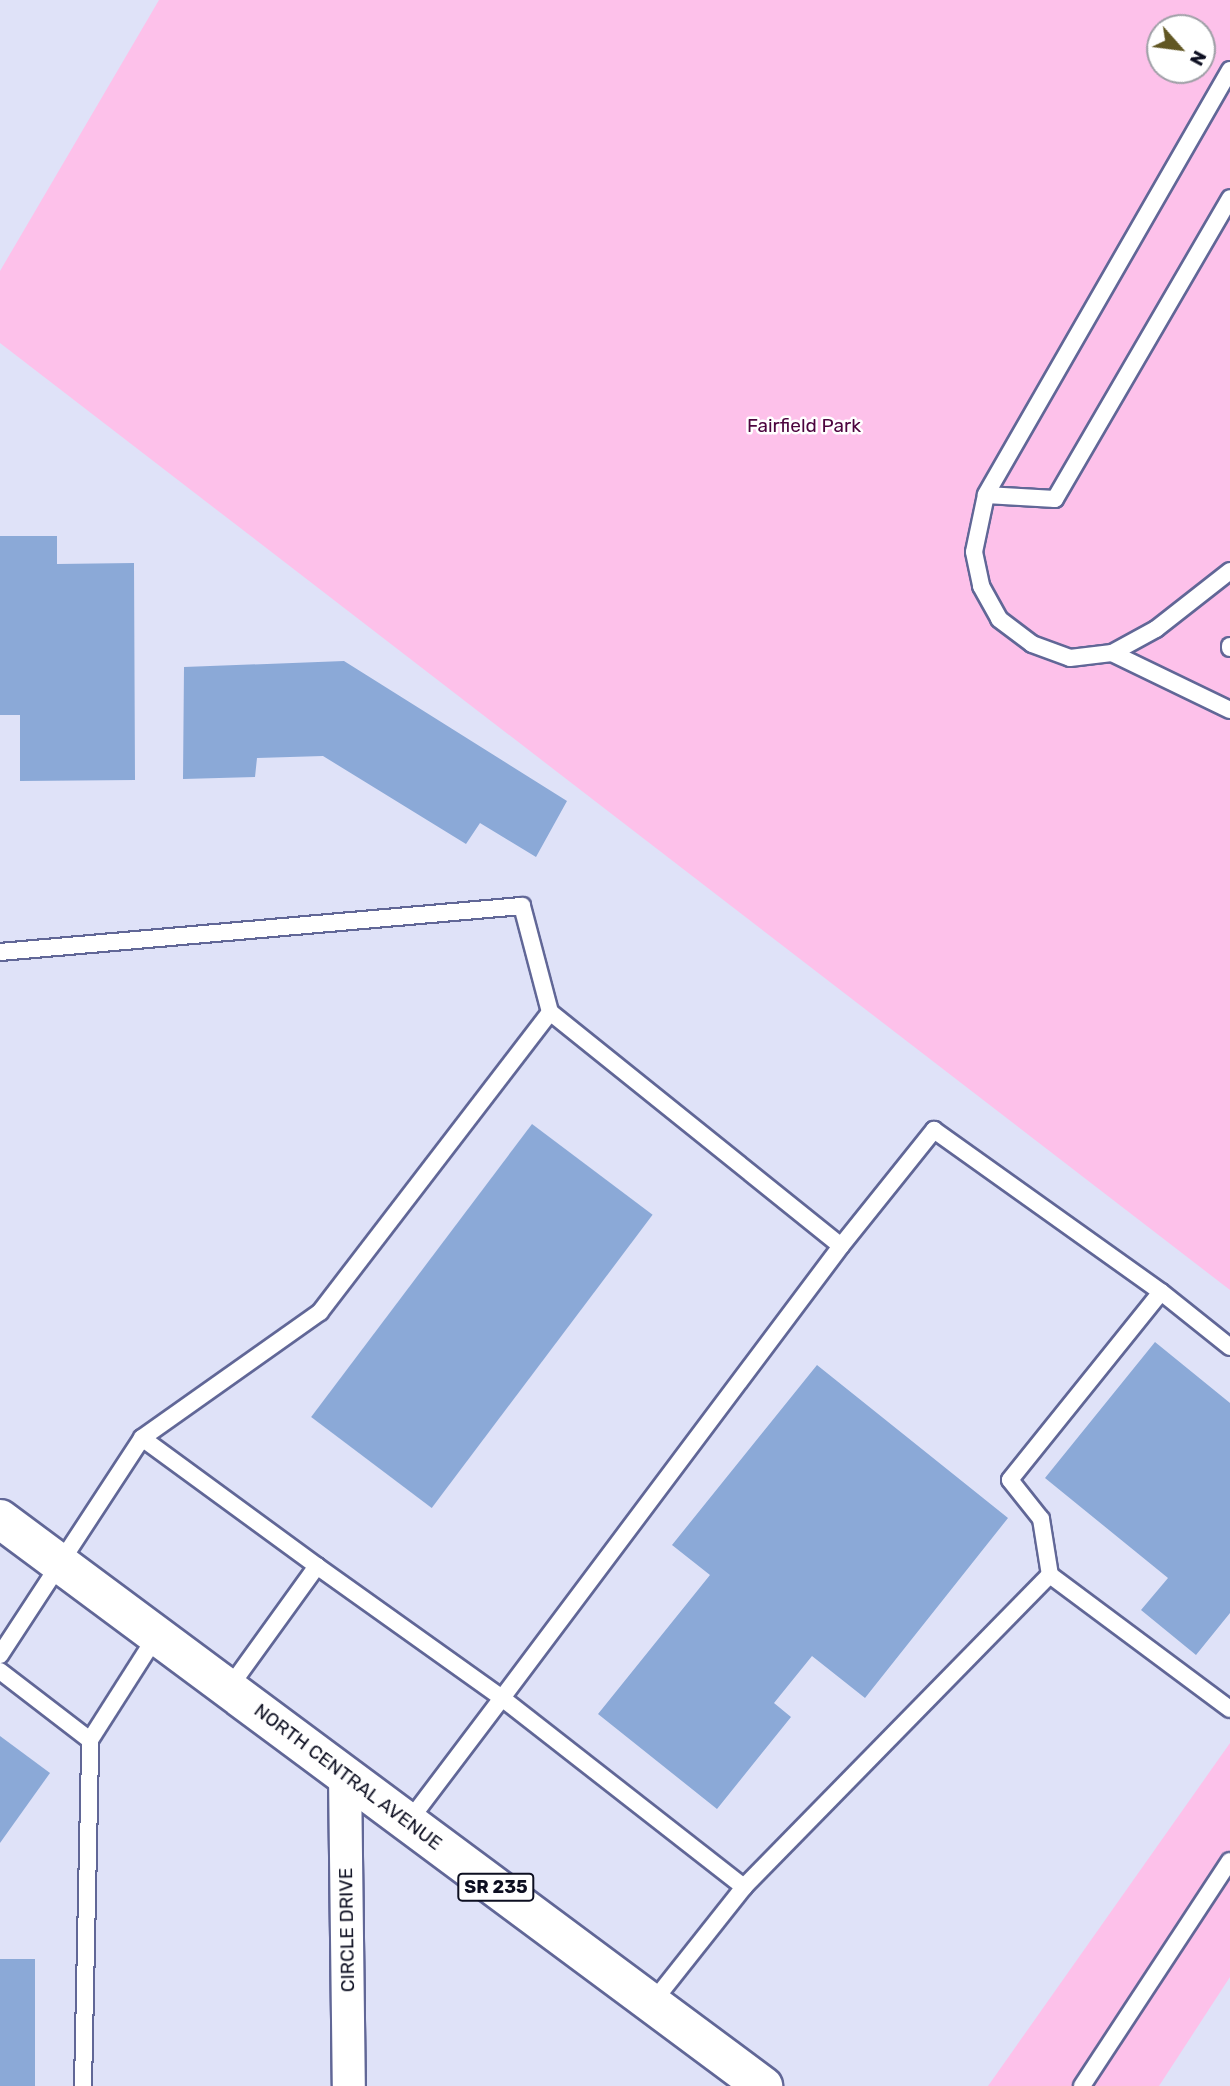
<!DOCTYPE html>
<html>
<head>
<meta charset="utf-8">
<style>
  body { margin:0 }
  #map { position:relative; width:1230px; height:2086px; overflow:hidden; background:#dfe2f8; font-family:Rubik,sans-serif }
  div>[style] { position:absolute }
  .green>* { inset:0; background:#fdc1ea }
  .building>* { inset:0; background:#8ba9d7; transform-origin:0 0 }
  .roads { filter:drop-shadow(2px 0 #616797) drop-shadow(-2px 0 #616797) drop-shadow(0 2px #616797) drop-shadow(0 -2px #616797) }
  .lane>* { height:16px; margin:-8px; padding:0 8px; transform-origin:8px; border-radius:8px; background:#fff }
  .street>* { height:32px; margin:-16px; padding:0 16px; transform-origin:16px; border-radius:16px; background:#fff }
  .primary>* { height:38px; margin:-19px; padding:0 19px; transform-origin:19px; border-radius:19px; background:#fff }
  span { translate:-50% -50%; white-space:nowrap; text-align:center; line-height:1.15; -webkit-text-stroke:5px #fff; paint-order:stroke }
  .shield-label span { padding:2px 5px; background:#fff; border:2px solid; border-radius:5px; -webkit-text-stroke-width:0 }
  .shield-label { font-size:18px; color:#0d0f21; font-weight:700 }
  .park-label { font-size:19px; color:#4d053f }
  .street-label { font-size:19px; color:#0d0f21 }
  .north { position:absolute; left:1146px; top:14px; width:70px; height:70px; box-sizing:border-box; background:#fff; border:2px solid #9e9fa6; border-radius:50%; rotate:118deg; font-size:19px; font-weight:700; line-height:28px; text-align:center; color:#0d0f21 }
  .north::after { content:''; display:block; margin:auto; width:24px; height:32px; background:#615723; clip-path:polygon(50% 0,100% 100%,50% 72%,0 100%) }
</style>
</head>
<body>
<div id="map">
  <div class="green">
    <i style="clip-path:polygon(evenodd,159px 0,1230px 0,1230px 1290px,0 343px,0 271px,159px 0,1160px 28px,1202px 28px,1202px 70px,1160px 70px,1160px 28px)"></i>
    <i style="clip-path:polygon(1230px 1743px,1230px 1977px,1159px 2086px,988px 2086px)"></i>
  </div>
  <div class="building">
    <i style="clip-path:polygon(0 536px,57px 536px,57px 564px,134px 563px,135px 780px,20px 781px,20px 715px,0 715px)"></i>
    <i style="clip-path:polygon(344px 661px,567px 801px,536px 857px,480px 823px,466px 844px,323px 756px,257px 758px,255px 777px,183px 779px,184px 667px)"></i>
    <i style="left:532px;top:1124px;width:151px;height:367px;rotate:37deg"></i>
    <i style="clip-path:polygon(1155px 1342px,1230px 1403px,1230px 1613px,1196px 1655px,1141px 1610px,1168px 1578px,1045px 1478px)"></i>
    <i style="clip-path:polygon(817px 1365px,1008px 1518px,865px 1698px,812px 1656px,774px 1703px,791px 1717px,717px 1809px,598px 1714px,710px 1575px,672px 1545px)"></i>
    <i style="clip-path:polygon(0 1736px,50px 1773px,0 1843px)"></i>
    <i style="left:35px;top:1959px;width:127px;height:35px;rotate:90deg"></i>
  </div>
  <div class="roads">
    <div class="lane">
      <i style="left:1230px;top:70px;width:490px;rotate:119.9deg"></i>
      <i style="left:986px;top:495px;width:69px;rotate:3.3deg"></i>
      <i style="left:1055px;top:499px;width:348px;rotate:-59.8deg"></i>
      <i style="left:986px;top:495px;width:58px;rotate:101.9deg"></i>
      <i style="left:974px;top:552px;width:35px;rotate:78deg"></i>
      <i style="left:981px;top:586px;width:38px;rotate:61deg"></i>
      <i style="left:999px;top:619px;width:41px;rotate:37.1deg"></i>
      <i style="left:1032px;top:644px;width:40px;rotate:20.2deg"></i>
      <i style="left:1070px;top:658px;width:42px;rotate:-6.8deg"></i>
      <i style="left:1230px;top:571px;width:94px;rotate:141.9deg"></i>
      <i style="left:1156px;top:629px;width:50px;rotate:151.4deg"></i>
      <i style="left:1112px;top:653px;width:131px;rotate:25.8deg"></i>
      <i style="left:1230px;top:646px;width:2px;rotate:90deg"></i>
      <i style="left:0;top:952px;width:524px;rotate:-5.04deg"></i>
      <i style="left:522px;top:906px;width:110px;rotate:75.2deg"></i>
      <i style="left:841px;top:1246px;width:149px;rotate:-51.3deg"></i>
      <i style="left:934px;top:1130px;width:279px;rotate:35.5deg"></i>
      <i style="left:1230px;top:1347px;width:88px;rotate:-141.4deg"></i>
      <i style="left:1161px;top:1292px;width:241px;rotate:128.8deg"></i>
      <i style="left:1010px;top:1480px;width:50px;rotate:51.5deg"></i>
      <i style="left:1041px;top:1519px;width:57px;rotate:80.9deg"></i>
      <i style="left:1050px;top:1575px;width:224px;rotate:36.7deg"></i>
      <i style="left:142px;top:1438px;width:217px;rotate:36.2deg"></i>
      <i style="left:317px;top:1566px;width:150px;rotate:125.8deg"></i>
      <i style="left:0;top:1655px;width:259px;rotate:-56.8deg"></i>
      <i style="left:142px;top:1438px;width:218px;rotate:-35.3deg"></i>
      <i style="left:320px;top:1312px;width:378px;rotate:-52.5deg"></i>
      <i style="left:550px;top:1012px;width:373px;rotate:38.8deg"></i>
      <i style="left:841px;top:1246px;width:565px;rotate:126.87deg"></i>
      <i style="left:502px;top:1698px;width:227px;rotate:-144.5deg"></i>
      <i style="left:0;top:1671px;width:113px;rotate:37.5deg"></i>
      <i style="left:409px;top:1821px;width:154px;rotate:-52.9deg"></i>
      <i style="left:502px;top:1698px;width:307px;rotate:38deg"></i>
      <i style="left:744px;top:1887px;width:148px;rotate:128.4deg"></i>
      <i style="left:744px;top:1887px;width:437px;rotate:-45.6deg"></i>
      <i style="left:83px;top:2086px;width:346px;rotate:-88.8deg"></i>
      <i style="left:90px;top:1740px;width:125px;rotate:-57.5deg"></i>
      <i style="left:1082px;top:2086px;width:269px;rotate:-56.7deg"></i>
    </div>
    <div class="street">
      <i style="left:345px;top:1774px;width:312px;rotate:89.3deg"></i>
    </div>
    <div class="primary">
      <i style="left:0;top:1519px;width:951px;rotate:36.62deg"></i>
    </div>
  </div>
  <div class="shield-label">
    <span style="left:496px;top:1887px">SR 235</span>
  </div>
  <div class="park-label">
    <span style="left:804px;top:426px">Fairfield Park</span>
  </div>
  <div class="street-label">
    <span style="left:348px;top:1777px;rotate:37deg">NORTH CENTRAL AVENUE</span>
    <span style="left:347px;top:1930px;rotate:-91deg">CIRCLE DRIVE</span>
  </div>
  <div class="north">N</div>
</div>
</body>
</html>
